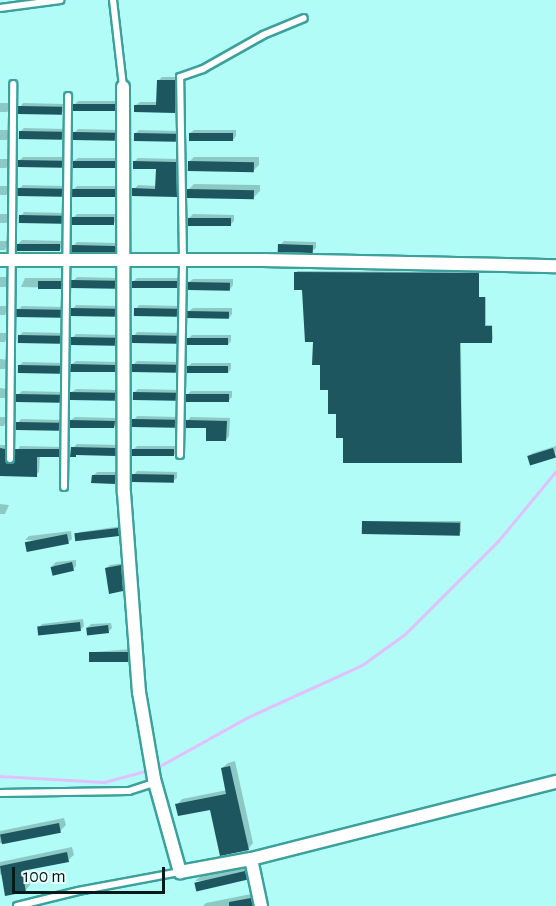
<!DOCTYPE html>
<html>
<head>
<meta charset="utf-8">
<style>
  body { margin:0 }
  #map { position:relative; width:556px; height:906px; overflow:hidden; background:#b1fcf6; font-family:"Alegreya Sans",sans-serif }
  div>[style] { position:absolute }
  .shadow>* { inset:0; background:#0003 }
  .stream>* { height:3px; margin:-1.5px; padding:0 1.5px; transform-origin:1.5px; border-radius:1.5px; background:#e2c0fc }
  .building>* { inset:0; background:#1d565f; transform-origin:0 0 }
  .roads { filter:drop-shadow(2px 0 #3ca09b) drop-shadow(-2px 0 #3ca09b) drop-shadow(0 2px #3ca09b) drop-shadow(0 -2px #3ca09b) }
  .service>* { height:6px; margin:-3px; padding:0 3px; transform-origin:3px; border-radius:3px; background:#fff }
  .minor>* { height:12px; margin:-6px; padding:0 6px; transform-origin:6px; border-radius:6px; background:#fff }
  span { translate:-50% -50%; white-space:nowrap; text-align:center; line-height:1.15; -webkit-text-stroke:6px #ebfdfb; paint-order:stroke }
  .scale { position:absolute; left:12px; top:867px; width:153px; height:27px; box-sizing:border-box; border:3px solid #001a19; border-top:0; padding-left:8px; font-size:18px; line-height:21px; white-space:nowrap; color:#001a19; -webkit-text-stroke:4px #ebfdfb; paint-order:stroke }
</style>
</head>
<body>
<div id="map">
  <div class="shadow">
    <i style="clip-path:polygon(162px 77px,178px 77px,178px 108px,175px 112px,136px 105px,140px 102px,158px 102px,158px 81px)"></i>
    <i style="clip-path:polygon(78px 101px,118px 101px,118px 107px,114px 111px,75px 104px)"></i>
    <i style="clip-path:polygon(0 103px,11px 103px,11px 109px,7px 112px,0 112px)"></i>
    <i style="clip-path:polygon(23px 103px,65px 104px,65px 110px,61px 113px,20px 107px)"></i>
    <i style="clip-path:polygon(24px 128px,65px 129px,65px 134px,62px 138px,20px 132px)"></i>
    <i style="clip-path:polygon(78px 129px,118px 130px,118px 135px,114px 139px,74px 133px)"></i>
    <i style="clip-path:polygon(0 130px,10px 130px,10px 136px,7px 140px,0 140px)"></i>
    <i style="clip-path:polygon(139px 130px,179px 131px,179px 136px,175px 140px,135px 134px)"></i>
    <i style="clip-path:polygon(194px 130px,236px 130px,236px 136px,233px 140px,190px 133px)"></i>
    <i style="clip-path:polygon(23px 157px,65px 157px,65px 163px,61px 167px,20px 160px)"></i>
    <i style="clip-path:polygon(194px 157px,259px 157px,259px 165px,253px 171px,188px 163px)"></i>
    <i style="clip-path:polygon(78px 158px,118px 158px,118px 164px,114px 168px,74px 161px)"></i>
    <i style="clip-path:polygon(138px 158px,179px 159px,180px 192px,176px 195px,134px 189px,138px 185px,157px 186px,157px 168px,134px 162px)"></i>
    <i style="clip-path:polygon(0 159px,10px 159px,10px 165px,6px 168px,0 168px)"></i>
    <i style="clip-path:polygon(194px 184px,260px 185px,260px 191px,254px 197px,189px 189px)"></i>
    <i style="clip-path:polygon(23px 185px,65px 186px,65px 191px,61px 195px,19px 189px)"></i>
    <i style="clip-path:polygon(0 186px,10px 186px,10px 191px,6px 195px,0 195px)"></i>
    <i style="clip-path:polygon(77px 186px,118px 186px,118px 192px,114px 196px,74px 189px)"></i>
    <i style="clip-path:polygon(24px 212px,65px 213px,64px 219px,61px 223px,21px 216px)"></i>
    <i style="clip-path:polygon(0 214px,10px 214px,10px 220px,6px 223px,0 223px)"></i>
    <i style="clip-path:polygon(77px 214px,117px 214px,117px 220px,113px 224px,74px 217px)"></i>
    <i style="clip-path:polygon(193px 214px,234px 215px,234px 221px,230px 225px,189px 218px)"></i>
    <i style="clip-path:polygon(22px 240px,63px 241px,63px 247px,59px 250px,18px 244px)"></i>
    <i style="clip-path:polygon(0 241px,9px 241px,5px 250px,0 250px)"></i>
    <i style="clip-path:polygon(284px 241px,316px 242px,316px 248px,312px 251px,280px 245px)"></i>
    <i style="clip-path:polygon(77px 242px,118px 243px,118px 247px,115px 250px,73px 246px)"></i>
    <i style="clip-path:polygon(297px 271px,479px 272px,479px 297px,486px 297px,486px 325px,492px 325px,493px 340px,461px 341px,462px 462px,344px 437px,314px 341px)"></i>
    <i style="clip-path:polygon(0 277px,9px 277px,6px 287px,0 287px)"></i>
    <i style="clip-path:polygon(77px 277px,118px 278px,118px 283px,114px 287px,73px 281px)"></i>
    <i style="clip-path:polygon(25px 278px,64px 278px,64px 284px,60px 288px,21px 287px)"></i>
    <i style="clip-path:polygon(137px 278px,180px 278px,180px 284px,176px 288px,134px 281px)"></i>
    <i style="clip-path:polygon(193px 279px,233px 279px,233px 285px,230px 289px,189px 282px)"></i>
    <i style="clip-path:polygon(76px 305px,118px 306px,118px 311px,115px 315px,73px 309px)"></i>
    <i style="clip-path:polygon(139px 305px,180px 306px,180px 311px,176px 315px,136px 309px)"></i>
    <i style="clip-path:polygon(0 306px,9px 306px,5px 315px,0 315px)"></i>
    <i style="clip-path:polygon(22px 306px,64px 307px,64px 313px,60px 316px,18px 310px)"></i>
    <i style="clip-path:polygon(193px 308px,232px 308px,232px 314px,229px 318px,189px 311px)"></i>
    <i style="clip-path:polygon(23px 332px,63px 333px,63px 339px,60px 343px,19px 336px)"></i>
    <i style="clip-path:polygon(137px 332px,180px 333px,180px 339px,176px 342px,134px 336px)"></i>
    <i style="clip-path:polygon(0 333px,9px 333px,5px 342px,0 342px)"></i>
    <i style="clip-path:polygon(76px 334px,118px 335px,118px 340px,115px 344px,72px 338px)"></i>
    <i style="clip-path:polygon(192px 335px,231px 335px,231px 341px,228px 345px,189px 338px)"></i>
    <i style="clip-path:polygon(0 359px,9px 360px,5px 369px,0 369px)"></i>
    <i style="clip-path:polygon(76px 361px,118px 362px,118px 367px,114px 371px,72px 364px)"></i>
    <i style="clip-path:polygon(137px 361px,179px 362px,179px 368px,175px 371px,133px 365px)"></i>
    <i style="clip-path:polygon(23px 362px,63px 363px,63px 369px,59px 372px,19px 366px)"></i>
    <i style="clip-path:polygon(192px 363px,231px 363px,231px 369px,228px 373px,188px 366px)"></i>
    <i style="clip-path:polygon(0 388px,8px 389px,5px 398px,0 398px)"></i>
    <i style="clip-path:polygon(76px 389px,118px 390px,118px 395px,114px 399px,72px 392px)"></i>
    <i style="clip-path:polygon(138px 389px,179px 390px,179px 396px,175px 399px,134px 393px)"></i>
    <i style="clip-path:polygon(22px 391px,63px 392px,63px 397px,59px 401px,18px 395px)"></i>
    <i style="clip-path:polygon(191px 391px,232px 391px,232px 397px,228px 401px,188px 394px)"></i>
    <i style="clip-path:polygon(137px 416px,178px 417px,178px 423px,175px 426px,134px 420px)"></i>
    <i style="clip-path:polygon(0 417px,8px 417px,4px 426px,0 426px)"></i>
    <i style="clip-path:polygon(75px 417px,118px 418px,117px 423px,114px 427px,71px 420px)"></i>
    <i style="clip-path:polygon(191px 417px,230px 418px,229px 436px,226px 440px,208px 427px,187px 421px)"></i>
    <i style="clip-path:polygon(21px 419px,62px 420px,62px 426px,59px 429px,18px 423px)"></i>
    <i style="clip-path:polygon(77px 444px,119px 445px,119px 450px,115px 454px,78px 453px,75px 456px,73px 448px)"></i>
    <i style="clip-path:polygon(0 445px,7px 445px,8px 458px,13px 462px,20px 446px,62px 447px,62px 452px,58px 456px,40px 455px,39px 472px,36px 475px,0 476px)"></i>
    <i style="clip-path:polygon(137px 446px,177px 446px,177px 452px,173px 456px,134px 449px)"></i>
    <i style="clip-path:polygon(556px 446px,555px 457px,529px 456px,533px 453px)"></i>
    <i style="clip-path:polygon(137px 471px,177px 472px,177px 478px,173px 481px,134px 475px)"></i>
    <i style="clip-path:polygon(97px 472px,118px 472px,118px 478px,114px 482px,93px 476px)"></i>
    <i style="clip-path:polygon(0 504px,9px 505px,5px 514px,0 514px)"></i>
    <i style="clip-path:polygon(365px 521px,461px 521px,461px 532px,364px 522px)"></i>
    <i style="clip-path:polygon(122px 526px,122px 531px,118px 535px,76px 536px,80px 532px)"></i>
    <i style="clip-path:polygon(71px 531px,72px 539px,68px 542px,25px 540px,29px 536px)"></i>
    <i style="clip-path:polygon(76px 560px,76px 566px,73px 569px,52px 566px,56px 562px)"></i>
    <i style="clip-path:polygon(124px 563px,126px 586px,122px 590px,106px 568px,110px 565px)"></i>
    <i style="clip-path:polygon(83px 619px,84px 626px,80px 630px,39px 628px,42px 624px)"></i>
    <i style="clip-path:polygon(111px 623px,112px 628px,108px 632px,87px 628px,91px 624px)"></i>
    <i style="clip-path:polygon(131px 649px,131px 657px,128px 661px,91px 656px,94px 652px)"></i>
    <i style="clip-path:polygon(235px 761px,253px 843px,248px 849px,212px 808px,177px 805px,182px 799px,227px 790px,222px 768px,228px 763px)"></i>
    <i style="clip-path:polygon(64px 818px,66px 825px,60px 831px,0 843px,0 831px)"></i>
    <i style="clip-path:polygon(72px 847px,74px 855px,68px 860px,27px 868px,30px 885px,25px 891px,0 874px,0 862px)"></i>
    <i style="clip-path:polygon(251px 866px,252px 873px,246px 879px,195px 881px,201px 876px)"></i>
    <i style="clip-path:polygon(256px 893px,258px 901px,253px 906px,203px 906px,206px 903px)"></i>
  </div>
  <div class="stream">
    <i style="left:156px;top:768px;width:105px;rotate:-29deg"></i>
    <i style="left:248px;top:717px;width:125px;rotate:-24.5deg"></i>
    <i style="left:362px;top:665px;width:53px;rotate:-35.8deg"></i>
    <i style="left:405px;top:634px;width:132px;rotate:-45deg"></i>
    <i style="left:498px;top:541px;width:91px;rotate:-50.4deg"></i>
    <i style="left:0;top:776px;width:104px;rotate:3.3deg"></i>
    <i style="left:104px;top:782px;width:47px;rotate:-14.9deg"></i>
  </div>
  <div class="building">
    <i style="clip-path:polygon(157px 80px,175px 80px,175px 113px,134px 112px,134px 105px,156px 105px)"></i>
    <i style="left:73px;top:104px;width:42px;height:7px"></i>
    <i style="left:18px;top:106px;width:44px;height:8px;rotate:1deg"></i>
    <i style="left:19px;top:131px;width:43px;height:8px;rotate:1deg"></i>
    <i style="left:73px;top:132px;width:42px;height:8px;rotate:1deg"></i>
    <i style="left:134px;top:133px;width:42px;height:8px;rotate:1deg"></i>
    <i style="left:189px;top:133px;width:44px;height:8px"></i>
    <i style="left:18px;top:160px;width:44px;height:7px;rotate:1deg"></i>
    <i style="left:73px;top:161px;width:42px;height:7px"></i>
    <i style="clip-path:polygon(133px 161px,176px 162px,177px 197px,132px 196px,132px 188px,155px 189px,156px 169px,133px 169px)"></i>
    <i style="left:188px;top:161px;width:66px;height:10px;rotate:1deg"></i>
    <i style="left:17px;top:188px;width:45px;height:8px;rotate:1deg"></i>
    <i style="left:72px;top:189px;width:43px;height:8px"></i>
    <i style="left:187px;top:189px;width:67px;height:9px;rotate:1deg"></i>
    <i style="left:19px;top:215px;width:43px;height:8px;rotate:1deg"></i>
    <i style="left:72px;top:217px;width:42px;height:8px"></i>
    <i style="left:188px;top:218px;width:43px;height:8px"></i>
    <i style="left:17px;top:244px;width:43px;height:7px"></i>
    <i style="left:278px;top:244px;width:35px;height:8px;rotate:2deg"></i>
    <i style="clip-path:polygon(72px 245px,115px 246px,115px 252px,72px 252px)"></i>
    <i style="clip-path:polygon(294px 272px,479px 273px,479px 297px,485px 297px,485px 326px,492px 326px,492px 343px,460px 343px,462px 463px,343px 463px,343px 438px,336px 438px,336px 414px,328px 414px,328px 390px,320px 390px,320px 365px,312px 365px,313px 342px,305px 342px,302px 290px,294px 290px)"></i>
    <i style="left:71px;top:280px;width:44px;height:8px;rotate:1deg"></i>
    <i style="left:38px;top:281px;width:23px;height:8px"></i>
    <i style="left:132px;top:281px;width:45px;height:7px"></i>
    <i style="left:188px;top:282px;width:42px;height:8px;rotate:1deg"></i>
    <i style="left:71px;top:308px;width:44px;height:8px;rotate:1deg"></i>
    <i style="left:134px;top:308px;width:43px;height:8px;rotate:1deg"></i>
    <i style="left:16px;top:309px;width:45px;height:8px;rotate:1deg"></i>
    <i style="left:187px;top:311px;width:42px;height:7px;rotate:1deg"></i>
    <i style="left:18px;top:335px;width:42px;height:8px;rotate:1deg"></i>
    <i style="left:132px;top:335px;width:45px;height:8px;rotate:1deg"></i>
    <i style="left:71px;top:337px;width:44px;height:8px;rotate:1deg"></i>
    <i style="left:187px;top:338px;width:41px;height:7px"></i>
    <i style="clip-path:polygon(71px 364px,115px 365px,115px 372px,70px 372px)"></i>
    <i style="left:132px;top:364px;width:44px;height:8px;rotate:1deg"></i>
    <i style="left:18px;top:365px;width:42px;height:8px;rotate:1deg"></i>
    <i style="left:187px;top:366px;width:41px;height:7px"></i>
    <i style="left:70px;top:392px;width:45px;height:8px;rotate:1deg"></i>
    <i style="left:133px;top:392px;width:43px;height:8px;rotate:1deg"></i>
    <i style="left:16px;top:394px;width:44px;height:8px;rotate:1deg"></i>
    <i style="left:186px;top:394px;width:43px;height:8px"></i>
    <i style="left:132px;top:419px;width:43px;height:8px;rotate:1deg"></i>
    <i style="clip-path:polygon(70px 420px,115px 421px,114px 428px,70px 428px)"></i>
    <i style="clip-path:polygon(186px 420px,227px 421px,226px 441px,206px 441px,206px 428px,186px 428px)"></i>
    <i style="left:16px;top:422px;width:43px;height:8px;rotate:1deg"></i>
    <i style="clip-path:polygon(71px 447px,116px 448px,116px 456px,76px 455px,76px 457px,70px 457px)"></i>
    <i style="clip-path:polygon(0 448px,5px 449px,5px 461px,9px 464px,15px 461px,15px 449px,59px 449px,59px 457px,37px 457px,37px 477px,0 476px)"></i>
    <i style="left:553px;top:448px;width:10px;height:27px;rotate:73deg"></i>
    <i style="left:132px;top:449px;width:42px;height:7px"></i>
    <i style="left:132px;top:474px;width:42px;height:8px;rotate:1deg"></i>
    <i style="clip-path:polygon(92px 475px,115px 475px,115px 484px,91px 483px)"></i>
    <i style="left:362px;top:521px;width:98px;height:13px;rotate:1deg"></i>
    <i style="left:118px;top:528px;width:8px;height:44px;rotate:83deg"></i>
    <i style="left:67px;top:534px;width:10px;height:43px;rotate:79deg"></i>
    <i style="left:72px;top:562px;width:9px;height:22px;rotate:77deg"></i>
    <i style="clip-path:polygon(121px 565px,123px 591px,109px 594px,105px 568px)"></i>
    <i style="left:80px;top:622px;width:9px;height:43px;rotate:84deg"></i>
    <i style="left:108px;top:625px;width:8px;height:22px;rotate:83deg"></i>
    <i style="left:128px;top:652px;width:10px;height:39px;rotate:90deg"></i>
    <i style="clip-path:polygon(230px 766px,249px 850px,220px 856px,210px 810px,178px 816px,175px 804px,226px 794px,221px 768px)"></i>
    <i style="left:59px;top:823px;width:10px;height:60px;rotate:79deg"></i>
    <i style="clip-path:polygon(67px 852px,69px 862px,22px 871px,26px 892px,5px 896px,0 866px)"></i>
    <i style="left:245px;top:871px;width:9px;height:52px;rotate:77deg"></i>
    <i style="clip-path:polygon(251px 898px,253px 906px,229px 906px,229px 902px)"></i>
  </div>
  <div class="roads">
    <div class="service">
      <i style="left:113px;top:0;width:88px;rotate:83.4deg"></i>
      <i style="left:0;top:8px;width:61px;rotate:-7.6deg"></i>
      <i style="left:180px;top:455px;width:195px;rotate:-89.1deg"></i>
      <i style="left:183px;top:260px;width:183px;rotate:-90.9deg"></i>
      <i style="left:180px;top:77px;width:24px;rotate:-19deg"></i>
      <i style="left:203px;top:69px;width:69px;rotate:-29.5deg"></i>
      <i style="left:263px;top:35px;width:44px;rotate:-22.5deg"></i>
      <i style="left:10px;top:459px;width:375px;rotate:-89.5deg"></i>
      <i style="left:64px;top:487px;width:391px;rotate:-89.4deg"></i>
      <i style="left:0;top:793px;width:129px;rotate:-0.9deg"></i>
      <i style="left:129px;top:791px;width:28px;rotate:-18deg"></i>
      <i style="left:17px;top:906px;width:63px;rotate:-13.8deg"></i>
      <i style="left:78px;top:891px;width:104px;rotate:-10.6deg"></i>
    </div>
    <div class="minor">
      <i style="left:123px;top:87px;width:406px;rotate:89.9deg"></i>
      <i style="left:124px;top:493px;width:200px;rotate:85.7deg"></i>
      <i style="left:139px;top:692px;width:88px;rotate:80.2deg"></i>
      <i style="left:154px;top:779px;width:97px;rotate:74.4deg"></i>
      <i style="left:180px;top:872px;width:72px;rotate:-10.4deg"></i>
      <i style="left:251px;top:859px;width:48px;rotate:78deg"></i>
      <i style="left:0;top:260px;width:263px"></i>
      <i style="left:263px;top:260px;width:293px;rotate:1.2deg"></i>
      <i style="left:251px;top:859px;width:315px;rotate:-14.2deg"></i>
    </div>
  </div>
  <div class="scale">100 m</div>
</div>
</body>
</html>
